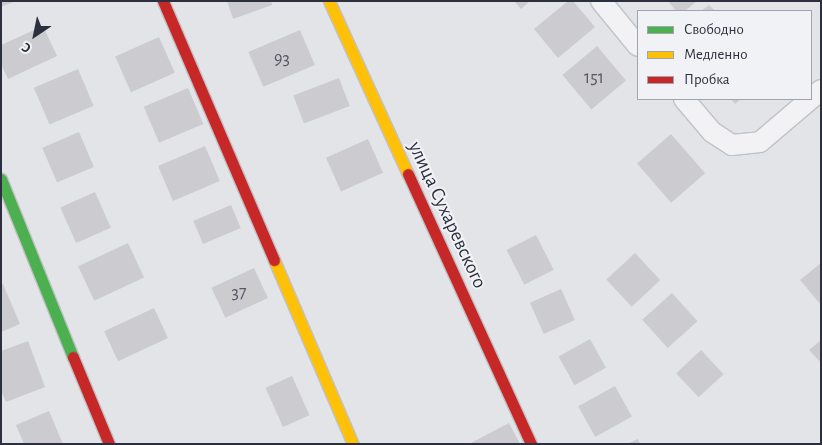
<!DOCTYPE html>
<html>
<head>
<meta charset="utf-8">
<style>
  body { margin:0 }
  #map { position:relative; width:822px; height:445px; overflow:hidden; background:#e3e4e8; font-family:"Alegreya Sans",sans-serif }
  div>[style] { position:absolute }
  .building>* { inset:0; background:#ccccd0; transform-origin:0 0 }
  .roads { filter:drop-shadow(1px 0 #c1c2c6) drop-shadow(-1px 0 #c1c2c6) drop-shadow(0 1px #c1c2c6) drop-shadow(0 -1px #c1c2c6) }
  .street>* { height:20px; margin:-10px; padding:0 10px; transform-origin:10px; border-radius:10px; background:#f2f2f4 }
  .fast>* { height:11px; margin:-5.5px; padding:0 5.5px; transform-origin:5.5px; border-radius:5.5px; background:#4caf50 }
  .slow>* { height:11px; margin:-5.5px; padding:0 5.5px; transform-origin:5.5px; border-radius:5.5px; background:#ffc107 }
  .jam>* { height:11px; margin:-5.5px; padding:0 5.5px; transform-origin:5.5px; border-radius:5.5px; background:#c62828 }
  span { translate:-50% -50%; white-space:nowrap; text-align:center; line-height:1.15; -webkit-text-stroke:4px #f1f2f6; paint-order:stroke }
  .number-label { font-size:18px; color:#555863 }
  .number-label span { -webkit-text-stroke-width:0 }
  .street-label { font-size:20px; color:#2c303e }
  .frame { position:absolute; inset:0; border:2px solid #2c303e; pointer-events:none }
  .legend { position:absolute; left:637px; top:10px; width:175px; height:90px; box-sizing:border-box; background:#f1f2f6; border:1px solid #a2a4ac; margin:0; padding:6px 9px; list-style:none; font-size:15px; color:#2c303e }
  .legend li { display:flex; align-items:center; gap:10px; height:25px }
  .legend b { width:25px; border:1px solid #a2a4ac }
  .north { position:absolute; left:10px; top:10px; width:50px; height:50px; -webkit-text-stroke:4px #f1f2f6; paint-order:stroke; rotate:214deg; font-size:14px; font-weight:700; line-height:20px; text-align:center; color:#2c303e }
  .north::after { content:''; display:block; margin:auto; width:18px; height:22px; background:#2c303e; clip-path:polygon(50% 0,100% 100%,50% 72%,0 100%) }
</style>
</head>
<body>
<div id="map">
  <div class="building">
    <i style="clip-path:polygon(1px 1px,16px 1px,1px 7px)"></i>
    <i style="clip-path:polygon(227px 1px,271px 1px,272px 5px,233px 19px)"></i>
    <i style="clip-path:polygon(514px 1px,530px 1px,521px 9px)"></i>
    <i style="clip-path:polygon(568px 1px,573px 1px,595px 27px,558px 58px,534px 29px)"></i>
    <i style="clip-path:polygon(668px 1px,697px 1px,685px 11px,676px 11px)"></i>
    <i style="clip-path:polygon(709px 5px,715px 11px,701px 11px)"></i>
    <i style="clip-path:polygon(43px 26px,57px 56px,8px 79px,1px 64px,1px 45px)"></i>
    <i style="left:300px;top:30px;width:38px;height:56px;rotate:67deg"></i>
    <i style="left:159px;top:37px;width:39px;height:48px;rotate:66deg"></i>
    <i style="left:597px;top:46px;width:45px;height:45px;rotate:50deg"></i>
    <i style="left:78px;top:69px;width:40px;height:48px;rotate:67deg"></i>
    <i style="left:339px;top:78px;width:30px;height:49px;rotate:69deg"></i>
    <i style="left:188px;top:88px;width:39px;height:48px;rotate:67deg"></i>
    <i style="clip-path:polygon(731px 99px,741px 99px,735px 104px)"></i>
    <i style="left:79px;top:132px;width:38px;height:40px;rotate:67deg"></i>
    <i style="left:671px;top:134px;width:52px;height:45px;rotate:49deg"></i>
    <i style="left:368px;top:139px;width:37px;height:46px;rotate:66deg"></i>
    <i style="left:205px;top:146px;width:38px;height:51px;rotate:67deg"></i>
    <i style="left:95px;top:192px;width:39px;height:38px;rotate:66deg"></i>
    <i style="left:231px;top:205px;width:25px;height:41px;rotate:67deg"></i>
    <i style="left:536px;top:235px;width:39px;height:33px;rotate:63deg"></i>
    <i style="left:128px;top:243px;width:38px;height:55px;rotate:65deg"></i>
    <i style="left:635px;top:253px;width:37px;height:39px;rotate:47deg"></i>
    <i style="clip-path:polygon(821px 263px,821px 305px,800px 280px)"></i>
    <i style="left:254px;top:268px;width:33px;height:47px;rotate:65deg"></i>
    <i style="clip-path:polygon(3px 284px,20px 324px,1px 332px,1px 285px)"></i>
    <i style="left:561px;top:289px;width:34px;height:34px;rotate:66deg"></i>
    <i style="left:672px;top:293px;width:38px;height:40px;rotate:48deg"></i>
    <i style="left:154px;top:308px;width:33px;height:55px;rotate:65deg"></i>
    <i style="left:590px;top:339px;width:33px;height:36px;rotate:61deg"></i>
    <i style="clip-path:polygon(821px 340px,821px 363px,809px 350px)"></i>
    <i style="clip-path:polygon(28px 341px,45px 387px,6px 402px,1px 390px,1px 351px)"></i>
    <i style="left:701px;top:350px;width:33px;height:34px;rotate:47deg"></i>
    <i style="left:292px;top:376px;width:43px;height:29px;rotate:66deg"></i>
    <i style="left:615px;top:386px;width:35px;height:42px;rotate:61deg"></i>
    <i style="clip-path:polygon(49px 411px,63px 444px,24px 444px,16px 425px)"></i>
    <i style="clip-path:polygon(509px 423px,520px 444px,469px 444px)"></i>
    <i style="clip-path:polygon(638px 439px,640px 444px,627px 444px)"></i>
  </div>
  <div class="roads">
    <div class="street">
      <i style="left:601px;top:1px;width:58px;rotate:50.6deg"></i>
      <i style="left:684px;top:99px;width:43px;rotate:49.7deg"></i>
      <i style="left:712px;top:132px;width:24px;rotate:33deg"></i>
      <i style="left:732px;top:145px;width:28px;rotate:-6deg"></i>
      <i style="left:760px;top:142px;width:80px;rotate:-40.4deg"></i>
    </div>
    <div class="fast">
      <i style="left:1px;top:179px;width:192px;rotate:68deg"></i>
    </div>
    <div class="slow">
      <i style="left:329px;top:1px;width:190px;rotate:65.5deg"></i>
      <i style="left:274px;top:260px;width:200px;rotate:66.8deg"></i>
    </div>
    <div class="jam">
      <i style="left:163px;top:1px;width:282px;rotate:66.8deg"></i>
      <i style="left:408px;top:174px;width:297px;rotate:65.5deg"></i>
      <i style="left:73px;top:357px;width:94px;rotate:67.5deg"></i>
    </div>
  </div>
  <div class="number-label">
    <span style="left:282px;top:59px">93</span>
    <span style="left:594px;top:78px">151</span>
    <span style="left:239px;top:293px">37</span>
  </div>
  <div class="street-label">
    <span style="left:447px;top:215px;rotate:65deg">улица Сухаревского</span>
  </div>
  <div class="frame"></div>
  <ul class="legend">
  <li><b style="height:6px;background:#4caf50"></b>Свободно</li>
  <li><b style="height:6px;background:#ffc107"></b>Медленно</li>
  <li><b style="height:6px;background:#c62828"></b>Пробка</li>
  </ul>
  <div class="north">С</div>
</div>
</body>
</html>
